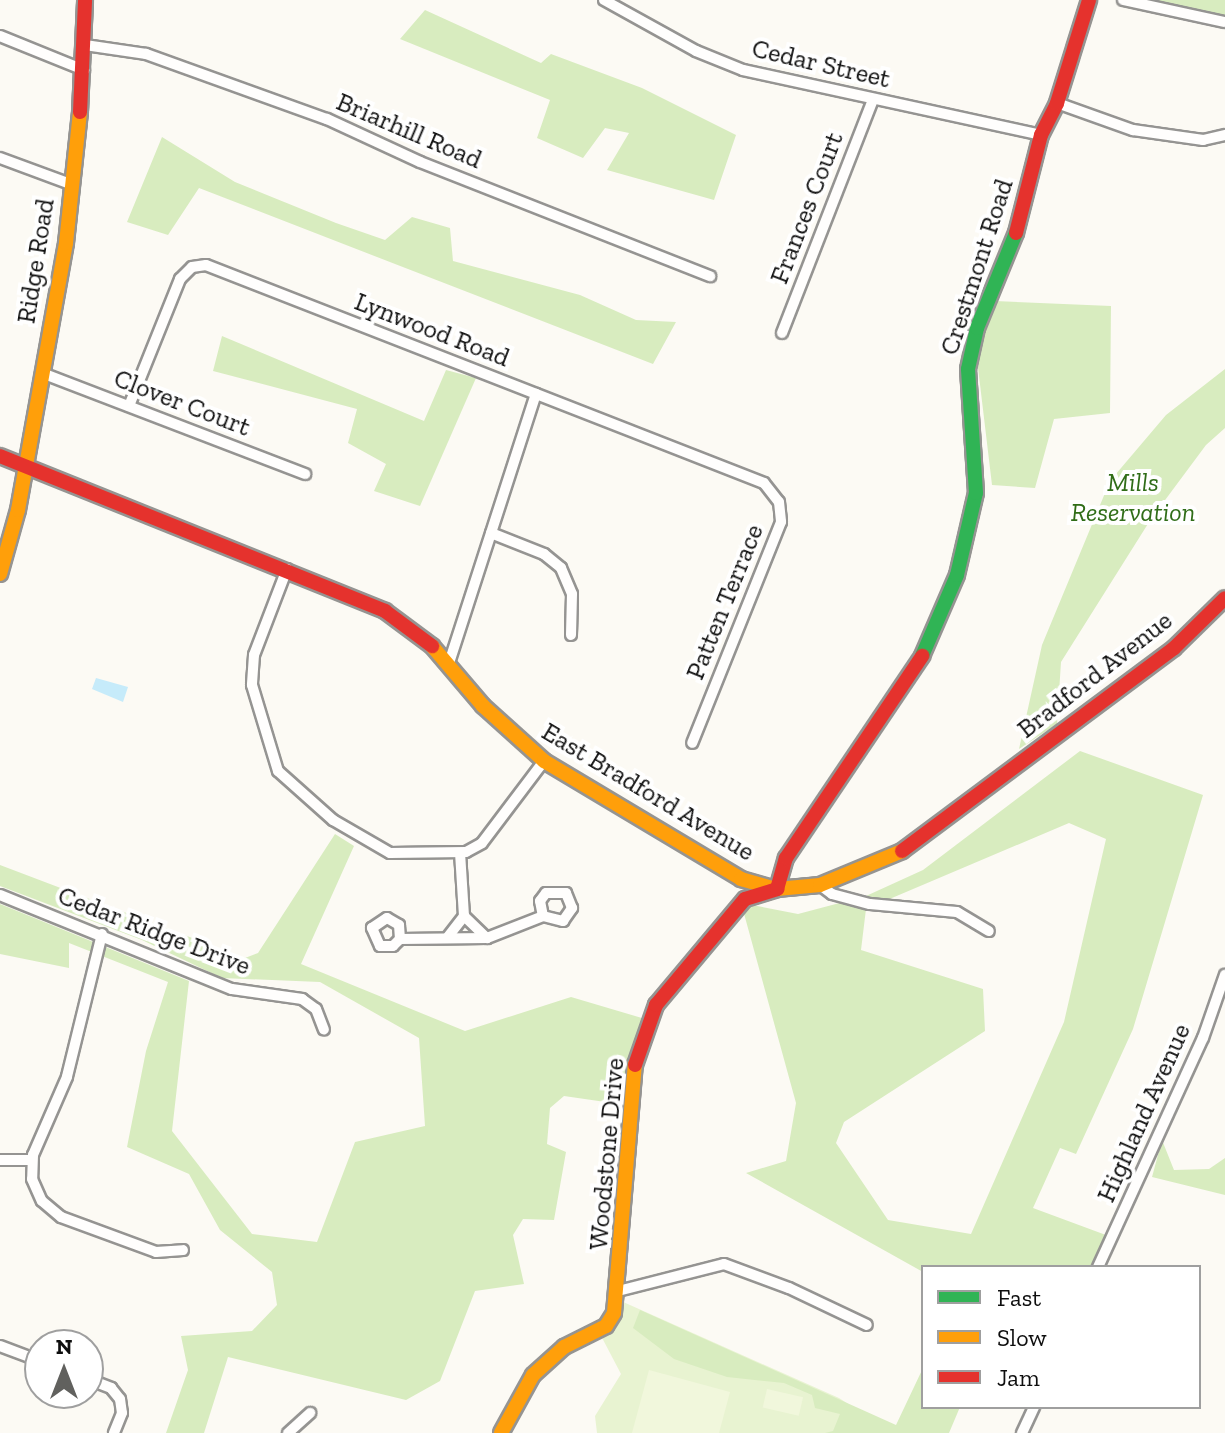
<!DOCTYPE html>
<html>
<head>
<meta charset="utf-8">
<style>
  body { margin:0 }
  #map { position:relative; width:1225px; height:1433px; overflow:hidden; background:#fcfaf4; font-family:"Zilla Slab",serif }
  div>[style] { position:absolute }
  .green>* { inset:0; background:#e8f3d1 }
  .forest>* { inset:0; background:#d8ecbf }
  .pitch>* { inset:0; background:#f1f7dc; transform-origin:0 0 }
  .water>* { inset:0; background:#c6ebfa }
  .roads { filter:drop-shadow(2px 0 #959492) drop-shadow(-2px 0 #959492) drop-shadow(0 2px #959492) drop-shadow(0 -2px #959492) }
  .street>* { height:10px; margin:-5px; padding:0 5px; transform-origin:5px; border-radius:5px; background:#fffefd }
  .fast>* { height:14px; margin:-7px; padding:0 7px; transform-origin:7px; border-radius:7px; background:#30b455 }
  .slow>* { height:14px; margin:-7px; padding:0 7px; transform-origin:7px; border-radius:7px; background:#ff9f0a }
  .jam>* { height:14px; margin:-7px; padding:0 7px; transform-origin:7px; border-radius:7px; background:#e5322d }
  span { translate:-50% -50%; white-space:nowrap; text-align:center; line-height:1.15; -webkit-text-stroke:8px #fff; paint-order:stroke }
  .street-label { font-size:26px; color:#0e0e0e }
  .park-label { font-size:26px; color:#306d18; font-style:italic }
  .legend { position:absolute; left:921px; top:1265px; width:280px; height:144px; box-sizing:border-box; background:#fff; border:2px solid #9f9f9f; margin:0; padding:10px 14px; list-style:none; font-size:24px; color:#0e0e0e }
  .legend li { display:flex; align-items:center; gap:16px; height:40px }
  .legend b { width:40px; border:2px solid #9f9f9f }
  .north { position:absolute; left:24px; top:1329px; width:80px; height:80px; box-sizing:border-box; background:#fff; border:2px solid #9f9f9f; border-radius:50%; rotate:0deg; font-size:22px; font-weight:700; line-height:32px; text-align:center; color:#0e0e0e }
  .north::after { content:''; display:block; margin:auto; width:28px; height:36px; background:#61615e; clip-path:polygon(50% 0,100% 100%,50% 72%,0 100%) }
</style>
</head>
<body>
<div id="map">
  <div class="green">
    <i style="clip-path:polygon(621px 1301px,839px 1398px,893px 1433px,597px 1433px,595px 1416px,621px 1374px,599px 1332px)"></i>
  </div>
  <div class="forest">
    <i style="clip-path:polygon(1153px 0,1225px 0,1225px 17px,1176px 5px)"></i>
    <i style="clip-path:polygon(425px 10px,541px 63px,551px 54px,642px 88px,736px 135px,714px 200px,607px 170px,629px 133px,605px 128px,583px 158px,537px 138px,550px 100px,400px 39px)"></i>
    <i style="clip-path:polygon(162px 137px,235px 182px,336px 223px,385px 240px,412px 217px,450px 228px,453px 261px,580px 295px,636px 320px,676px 322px,653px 364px,199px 188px,168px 235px,127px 222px)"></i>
    <i style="clip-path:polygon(995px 301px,1111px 306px,1110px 413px,1054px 419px,1035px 488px,992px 485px,976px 351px)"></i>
    <i style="clip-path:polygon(222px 336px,424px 421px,446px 370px,476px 378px,420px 506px,374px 491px,386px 464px,348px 443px,357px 409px,213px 371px)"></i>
    <i style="clip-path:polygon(1225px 369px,1225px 428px,1206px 445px,1151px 519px,1061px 662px,1057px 724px,1019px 749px,1042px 645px,1110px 481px,1166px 415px)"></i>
    <i style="clip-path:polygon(evenodd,1080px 751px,1203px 795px,1133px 1029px,1076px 1154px,1060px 1148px,1033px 1208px,1114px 1238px,1101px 1267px,923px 1267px,923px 1272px,746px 1173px,786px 1161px,796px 1103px,743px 910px,752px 905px,798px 914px,866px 896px,923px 870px,1080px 751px,1069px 823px,1106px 839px,1064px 1022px,971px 1234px,888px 1220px,836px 1143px,844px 1122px,985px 1031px,983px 989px,861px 950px,866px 909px,1069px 823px)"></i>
    <i style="clip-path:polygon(335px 834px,354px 846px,301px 964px,465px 1031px,571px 997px,652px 1021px,633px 1106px,564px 1096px,550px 1108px,547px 1144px,566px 1152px,554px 1220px,523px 1219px,513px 1235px,524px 1284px,475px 1291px,440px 1381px,406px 1400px,228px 1357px,204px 1433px,166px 1433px,188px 1370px,181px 1336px,252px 1331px,277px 1305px,272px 1272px,220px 1230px,189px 1174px,127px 1147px,146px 1051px,168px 982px,69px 943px,69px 968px,0 954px,0 904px,189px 981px,172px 1131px,252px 1234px,317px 1242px,355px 1142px,425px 1126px,419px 1038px,320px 982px,222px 978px,142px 940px,0 886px,0 865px,245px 958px,258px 953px)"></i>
    <i style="clip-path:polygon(1162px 1140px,1174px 1170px,1209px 1169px,1225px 1158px,1225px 1195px,1152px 1177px)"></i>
    <i style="clip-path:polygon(640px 1310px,896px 1425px,923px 1368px,923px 1407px,960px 1407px,949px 1433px,825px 1433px,833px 1431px,840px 1414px,815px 1408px,812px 1395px,784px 1383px,727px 1377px,674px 1359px,633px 1328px)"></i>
  </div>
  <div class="pitch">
    <i style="clip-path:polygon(649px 1370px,730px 1392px,719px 1433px,632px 1433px)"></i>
    <i style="left:767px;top:1389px;width:37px;height:19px;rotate:13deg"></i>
  </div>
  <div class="water">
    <i style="clip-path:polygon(96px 678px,128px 687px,123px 702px,92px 689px)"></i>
  </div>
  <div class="roads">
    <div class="street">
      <i style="left:604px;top:0;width:105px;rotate:29deg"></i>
      <i style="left:696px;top:51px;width:51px;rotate:22deg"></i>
      <i style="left:743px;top:70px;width:305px;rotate:12.3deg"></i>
      <i style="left:1123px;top:0;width:104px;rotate:12.2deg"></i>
      <i style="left:0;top:36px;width:91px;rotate:22deg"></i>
      <i style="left:85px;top:45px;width:62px;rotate:8.4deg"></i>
      <i style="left:146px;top:54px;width:192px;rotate:19.8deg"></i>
      <i style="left:327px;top:119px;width:102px;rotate:24.8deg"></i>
      <i style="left:420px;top:162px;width:312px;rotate:21.5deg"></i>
      <i style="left:1057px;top:103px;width:81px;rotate:19.6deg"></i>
      <i style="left:1133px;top:130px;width:71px;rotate:8.1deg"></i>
      <i style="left:1203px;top:140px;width:23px;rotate:-13deg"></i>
      <i style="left:0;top:158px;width:78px;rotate:20.3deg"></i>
      <i style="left:782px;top:333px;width:251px;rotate:-68.7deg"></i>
      <i style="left:42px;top:373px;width:282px;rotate:21deg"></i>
      <i style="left:129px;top:406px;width:137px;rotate:-68.1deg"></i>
      <i style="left:180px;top:279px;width:17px;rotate:-45deg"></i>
      <i style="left:192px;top:267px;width:14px;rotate:-8deg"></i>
      <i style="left:206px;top:265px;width:599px;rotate:21.34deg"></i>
      <i style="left:764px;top:483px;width:24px;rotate:52deg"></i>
      <i style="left:779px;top:502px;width:20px;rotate:84deg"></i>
      <i style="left:781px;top:522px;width:238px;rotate:111.9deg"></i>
      <i style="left:491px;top:533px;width:57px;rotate:21.6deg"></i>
      <i style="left:544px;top:554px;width:22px;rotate:39deg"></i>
      <i style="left:561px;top:568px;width:28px;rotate:67deg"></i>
      <i style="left:572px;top:594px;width:41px;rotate:91.4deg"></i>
      <i style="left:287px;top:569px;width:92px;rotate:111deg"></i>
      <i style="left:254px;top:655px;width:30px;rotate:94deg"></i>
      <i style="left:252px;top:685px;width:90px;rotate:73.2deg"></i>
      <i style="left:278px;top:771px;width:74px;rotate:41.7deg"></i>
      <i style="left:333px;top:820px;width:66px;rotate:30.1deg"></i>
      <i style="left:390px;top:853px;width:76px;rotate:-0.8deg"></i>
      <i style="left:466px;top:852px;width:18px;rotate:-29deg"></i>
      <i style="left:482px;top:843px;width:103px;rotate:-52.9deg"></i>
      <i style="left:449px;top:663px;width:283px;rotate:-72.1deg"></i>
      <i style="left:820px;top:885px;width:15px;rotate:37deg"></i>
      <i style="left:832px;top:894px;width:39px;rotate:15deg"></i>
      <i style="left:870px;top:904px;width:87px;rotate:5.3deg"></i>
      <i style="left:957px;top:912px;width:37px;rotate:31deg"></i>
      <i style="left:0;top:895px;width:250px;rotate:22.1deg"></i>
      <i style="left:232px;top:989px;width:71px;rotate:8.1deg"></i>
      <i style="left:302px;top:999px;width:17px;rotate:36deg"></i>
      <i style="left:316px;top:1009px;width:22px;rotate:69deg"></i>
      <i style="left:464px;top:916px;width:32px;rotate:44deg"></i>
      <i style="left:102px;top:934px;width:147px;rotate:103.8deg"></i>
      <i style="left:67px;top:1077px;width:85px;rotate:113.6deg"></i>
      <i style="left:33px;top:1155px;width:24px;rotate:92deg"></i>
      <i style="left:32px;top:1179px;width:24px;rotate:66deg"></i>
      <i style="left:42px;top:1201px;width:25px;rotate:40deg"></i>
      <i style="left:61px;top:1217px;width:101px;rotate:20.2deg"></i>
      <i style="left:156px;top:1252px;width:27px;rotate:-4deg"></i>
      <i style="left:447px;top:938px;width:28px;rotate:-52deg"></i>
      <i style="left:464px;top:916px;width:63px;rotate:-93.6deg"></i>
      <i style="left:400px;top:939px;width:10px;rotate:135deg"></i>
      <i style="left:393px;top:946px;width:13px;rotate:180deg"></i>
      <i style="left:380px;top:946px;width:20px;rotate:-114deg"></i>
      <i style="left:372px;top:928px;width:18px;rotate:-34deg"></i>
      <i style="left:387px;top:918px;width:14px;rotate:30deg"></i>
      <i style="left:399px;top:925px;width:14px;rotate:86deg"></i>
      <i style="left:400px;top:939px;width:87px;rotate:-0.7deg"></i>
      <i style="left:487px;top:938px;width:60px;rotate:-21.4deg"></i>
      <i style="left:543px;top:916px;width:21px;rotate:14deg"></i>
      <i style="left:563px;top:921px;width:16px;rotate:-55deg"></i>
      <i style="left:572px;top:908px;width:16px;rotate:-112deg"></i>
      <i style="left:566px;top:893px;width:20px;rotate:180deg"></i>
      <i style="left:546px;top:893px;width:10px;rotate:127deg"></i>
      <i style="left:540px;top:901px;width:15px;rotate:79deg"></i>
      <i style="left:0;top:1160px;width:32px"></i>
      <i style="left:1098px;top:1267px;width:252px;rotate:-65.4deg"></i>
      <i style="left:1203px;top:1038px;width:67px;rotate:-70.8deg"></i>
      <i style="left:618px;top:1291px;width:109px;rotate:-14.3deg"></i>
      <i style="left:724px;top:1264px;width:69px;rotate:20.3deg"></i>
      <i style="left:789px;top:1288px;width:86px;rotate:25.4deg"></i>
      <i style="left:0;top:1346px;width:43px;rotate:20.6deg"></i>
      <i style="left:88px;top:1379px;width:25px;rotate:21deg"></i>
      <i style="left:111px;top:1388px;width:14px;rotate:51deg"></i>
      <i style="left:120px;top:1399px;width:14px;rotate:82deg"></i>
      <i style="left:122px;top:1413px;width:22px;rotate:112deg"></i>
      <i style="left:288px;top:1433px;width:30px;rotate:-42deg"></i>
      <i style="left:1022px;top:1433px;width:29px;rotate:-65deg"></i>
    </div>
    <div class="fast">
      <i style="left:922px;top:656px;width:88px;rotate:-66.6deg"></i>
      <i style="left:957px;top:575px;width:84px;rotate:-77deg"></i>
      <i style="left:976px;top:493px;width:124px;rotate:-93.7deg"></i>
      <i style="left:968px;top:369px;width:42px;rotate:-77.6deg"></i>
      <i style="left:977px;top:328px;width:103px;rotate:-67.7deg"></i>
    </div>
    <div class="slow">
      <i style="left:0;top:574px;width:66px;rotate:-74.3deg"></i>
      <i style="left:18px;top:510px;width:271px;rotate:-79.8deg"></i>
      <i style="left:66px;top:243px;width:132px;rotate:-83.9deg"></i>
      <i style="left:432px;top:646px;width:79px;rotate:49.6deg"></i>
      <i style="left:483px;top:706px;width:82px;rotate:42deg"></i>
      <i style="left:544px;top:761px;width:230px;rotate:30.9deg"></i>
      <i style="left:741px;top:879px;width:37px;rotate:16deg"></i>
      <i style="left:777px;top:889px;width:43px;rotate:-5.3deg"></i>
      <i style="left:820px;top:885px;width:89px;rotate:-22.5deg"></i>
      <i style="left:501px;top:1433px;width:66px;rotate:-61.1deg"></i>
      <i style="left:533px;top:1375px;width:42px;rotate:-42.1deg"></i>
      <i style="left:564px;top:1347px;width:47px;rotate:-26.6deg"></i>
      <i style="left:606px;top:1326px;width:15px;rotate:-58deg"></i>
      <i style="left:614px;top:1313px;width:249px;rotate:-85.2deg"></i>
    </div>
    <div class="jam">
      <i style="left:80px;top:112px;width:112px;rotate:-87.4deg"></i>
      <i style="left:1016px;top:233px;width:101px;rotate:-75.7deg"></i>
      <i style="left:1041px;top:135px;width:36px;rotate:-63deg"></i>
      <i style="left:1057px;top:103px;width:108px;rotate:-72.7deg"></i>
      <i style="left:0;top:456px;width:415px;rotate:21.9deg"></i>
      <i style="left:385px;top:611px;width:59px;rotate:36.7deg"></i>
      <i style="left:902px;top:851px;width:339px;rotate:-36.7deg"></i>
      <i style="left:1174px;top:648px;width:71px;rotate:-44.4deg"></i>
      <i style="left:635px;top:1065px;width:64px;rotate:-70.7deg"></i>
      <i style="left:656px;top:1005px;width:138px;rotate:-50deg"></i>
      <i style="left:745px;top:899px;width:34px;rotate:-17deg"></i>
      <i style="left:777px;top:889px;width:32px;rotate:-74deg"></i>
      <i style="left:786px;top:858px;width:244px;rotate:-56deg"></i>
    </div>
  </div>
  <div class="street-label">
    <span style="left:821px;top:64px;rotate:13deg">Cedar Street</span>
    <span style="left:409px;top:131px;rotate:23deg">Briarhill Road</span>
    <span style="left:807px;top:208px;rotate:-69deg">Frances Court</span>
    <span style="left:36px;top:261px;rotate:-81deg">Ridge Road</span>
    <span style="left:977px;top:267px;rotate:-72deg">Crestmont Road</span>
    <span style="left:432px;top:330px;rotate:21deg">Lynwood Road</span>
    <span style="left:182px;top:403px;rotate:21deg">Clover Court</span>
    <span style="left:725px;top:602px;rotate:-68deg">Patten Terrace</span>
    <span style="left:1095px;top:675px;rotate:-38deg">Bradford Avenue</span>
    <span style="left:648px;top:792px;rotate:31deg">East Bradford Avenue</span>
    <span style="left:154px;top:931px;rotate:21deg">Cedar Ridge Drive</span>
    <span style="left:1144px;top:1113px;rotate:-66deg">Highland Avenue</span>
    <span style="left:607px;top:1154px;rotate:-85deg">Woodstone Drive</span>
  </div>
  <div class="park-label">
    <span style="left:1133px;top:498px">Mills<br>Reservation</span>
  </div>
  <ul class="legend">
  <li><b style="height:10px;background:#30b455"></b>Fast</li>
  <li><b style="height:10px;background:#ff9f0a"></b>Slow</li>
  <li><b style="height:10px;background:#e5322d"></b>Jam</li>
  </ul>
  <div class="north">N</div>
</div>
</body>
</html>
